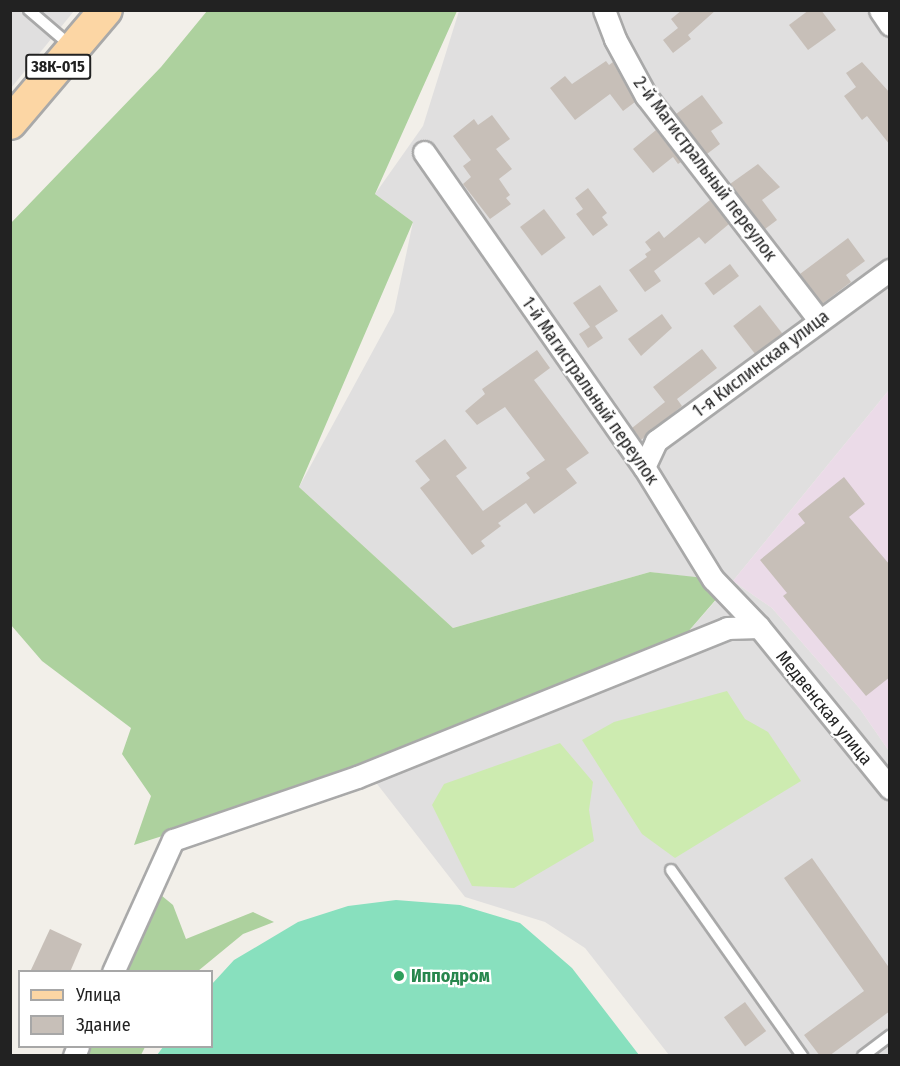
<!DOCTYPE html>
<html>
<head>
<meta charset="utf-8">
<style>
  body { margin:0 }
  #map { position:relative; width:900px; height:1066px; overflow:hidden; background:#f2efe9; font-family:"Fira Sans Condensed",sans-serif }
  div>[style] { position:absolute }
  .residential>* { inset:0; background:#e0dfdf }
  .industrial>* { inset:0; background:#ebdbe8 }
  .grass>* { inset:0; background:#cdebb0 }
  .forest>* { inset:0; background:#add19e }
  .pitch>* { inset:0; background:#88e0be }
  .building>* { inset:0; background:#c7bfb8; transform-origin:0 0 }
  .roads { filter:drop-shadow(2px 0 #a9a9a9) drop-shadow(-2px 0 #a9a9a9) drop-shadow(0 2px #a9a9a9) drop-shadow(0 -2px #a9a9a9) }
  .lane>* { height:10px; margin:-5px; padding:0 5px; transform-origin:5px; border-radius:5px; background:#fff }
  .street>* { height:21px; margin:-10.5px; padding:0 10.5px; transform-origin:10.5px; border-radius:10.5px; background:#fff }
  .primary>* { height:32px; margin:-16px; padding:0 16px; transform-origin:16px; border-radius:16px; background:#fcd6a4 }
  .dots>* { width:16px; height:16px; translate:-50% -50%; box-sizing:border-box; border:3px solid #fff; border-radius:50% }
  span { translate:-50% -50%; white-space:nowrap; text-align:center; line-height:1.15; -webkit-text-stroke:4.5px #fff; paint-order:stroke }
  .shield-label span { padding:2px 4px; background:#fff; border:2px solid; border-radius:4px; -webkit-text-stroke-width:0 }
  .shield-label { font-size:16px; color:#222; font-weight:700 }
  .street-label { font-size:18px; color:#222 }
  .leisure-label { font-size:18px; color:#27864d; font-weight:700 }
  .left { translate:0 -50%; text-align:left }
  .frame { position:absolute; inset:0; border:12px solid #222; pointer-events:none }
  .legend { position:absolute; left:18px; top:970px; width:195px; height:78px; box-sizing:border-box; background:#fff; border:2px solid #a7a7a7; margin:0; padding:8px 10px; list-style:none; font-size:18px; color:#222 }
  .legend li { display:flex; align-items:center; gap:12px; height:30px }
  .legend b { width:30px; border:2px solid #a7a7a7 }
</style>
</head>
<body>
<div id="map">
  <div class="residential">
    <i style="clip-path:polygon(11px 11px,74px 11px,11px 88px)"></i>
    <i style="clip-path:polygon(459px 11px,889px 11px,889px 390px,733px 581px,772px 608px,860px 709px,889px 751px,889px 1053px,886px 1056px,669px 1055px,585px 948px,545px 922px,465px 897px,367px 771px,680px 641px,732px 582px,650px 572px,453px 628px,299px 487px,394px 312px,413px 222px,375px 194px,423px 126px)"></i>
  </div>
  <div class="industrial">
    <i style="clip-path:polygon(889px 390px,889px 751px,860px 709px,772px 608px,733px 581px)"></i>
  </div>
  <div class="grass">
    <i style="clip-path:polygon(727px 691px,745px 719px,768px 732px,801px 781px,675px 858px,642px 834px,582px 740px,614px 722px)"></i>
    <i style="clip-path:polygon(560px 743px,593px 782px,589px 810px,594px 841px,514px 888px,472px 886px,432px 805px,444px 784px)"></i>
  </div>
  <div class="forest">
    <i style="clip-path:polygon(207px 11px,457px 11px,375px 194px,413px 222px,299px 487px,453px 628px,650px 572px,732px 581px,680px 641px,367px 771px,134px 845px,151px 796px,122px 754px,131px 728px,42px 661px,11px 625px,10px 224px,161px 67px)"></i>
    <i style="clip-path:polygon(156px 891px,173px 905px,186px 939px,253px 912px,274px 922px,243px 934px,198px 971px,120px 972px)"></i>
    <i style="clip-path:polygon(87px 1047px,145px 1047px,141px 1055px,82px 1056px)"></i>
  </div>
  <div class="pitch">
    <i style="clip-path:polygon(396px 900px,460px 905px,520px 923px,572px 968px,639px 1055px,157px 1055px,163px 1047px,212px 1046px,212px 984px,234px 960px,298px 922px,348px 906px)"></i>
  </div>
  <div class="building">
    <i style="clip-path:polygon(682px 10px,716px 10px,688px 35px,691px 39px,673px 53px,663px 40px,678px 28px,671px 19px)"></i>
    <i style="clip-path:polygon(809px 10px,821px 10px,836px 30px,808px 50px,789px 25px)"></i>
    <i style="clip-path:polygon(606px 61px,609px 65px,613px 62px,635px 102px,623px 111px,610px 94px,575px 120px,550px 88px,565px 76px,572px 84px)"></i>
    <i style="clip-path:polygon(862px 62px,890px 93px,890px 145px,867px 116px,862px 120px,844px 96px,856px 87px,846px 73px)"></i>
    <i style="clip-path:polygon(702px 95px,723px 123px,711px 131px,720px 144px,707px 154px,676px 114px)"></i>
    <i style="clip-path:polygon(492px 115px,510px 139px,496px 149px,512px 169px,499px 179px,510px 195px,506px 198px,511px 204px,490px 219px,463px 184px,471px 177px,463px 166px,471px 160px,453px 136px,474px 119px,478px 125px)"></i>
    <i style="clip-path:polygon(656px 130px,681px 162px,678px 164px,673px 157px,653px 173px,633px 149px)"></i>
    <i style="clip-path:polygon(758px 164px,780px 187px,762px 200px,777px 220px,765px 229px,730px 184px)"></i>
    <i style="clip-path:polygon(588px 188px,607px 213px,602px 217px,608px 225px,593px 236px,576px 214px,583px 209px,575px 198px)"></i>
    <i style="clip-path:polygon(710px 200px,729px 224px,705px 244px,699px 237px,654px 271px,661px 281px,645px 292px,629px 270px,647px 257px,645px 254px,651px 250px,645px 242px,659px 231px,664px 238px)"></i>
    <i style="left:544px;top:209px;width:36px;height:30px;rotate:53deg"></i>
    <i style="clip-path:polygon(848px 238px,865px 261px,846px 275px,851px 282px,822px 304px,800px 274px)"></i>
    <i style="left:730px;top:264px;width:15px;height:32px;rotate:53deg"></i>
    <i style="clip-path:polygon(600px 285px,618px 311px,595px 326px,603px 338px,588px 348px,579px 334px,590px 327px,573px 303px)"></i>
    <i style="left:760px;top:305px;width:36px;height:34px;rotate:52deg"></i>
    <i style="clip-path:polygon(662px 314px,672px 328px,641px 356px,628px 339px)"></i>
    <i style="clip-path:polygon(702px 349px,717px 368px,677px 399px,682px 406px,641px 440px,632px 428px,665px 402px,653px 387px)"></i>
    <i style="clip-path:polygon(537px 350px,550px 368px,534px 380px,589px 453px,566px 469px,577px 483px,534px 514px,526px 503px,498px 523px,501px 526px,481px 541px,485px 546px,472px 555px,420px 488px,430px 480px,415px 461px,445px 439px,467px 468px,456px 476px,483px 511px,530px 478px,526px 473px,545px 460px,505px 407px,477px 425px,465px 411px,485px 394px,482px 389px)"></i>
    <i style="clip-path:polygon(844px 477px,865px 504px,849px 517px,890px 565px,890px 677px,866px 696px,783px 596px,787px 593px,760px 560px,805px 523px,798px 514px)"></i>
    <i style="clip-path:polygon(812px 858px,890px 969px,890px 1011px,829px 1056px,820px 1056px,804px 1035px,864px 991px,784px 878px)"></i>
    <i style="clip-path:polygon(50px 929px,82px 944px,70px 972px,30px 972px)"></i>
    <i style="left:745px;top:1002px;width:36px;height:26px;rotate:54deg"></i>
  </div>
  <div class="roads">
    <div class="lane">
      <i style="left:29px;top:10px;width:55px;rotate:40.6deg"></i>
      <i style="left:671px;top:870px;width:228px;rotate:54.8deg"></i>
      <i style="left:863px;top:1056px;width:34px;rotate:-37deg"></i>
    </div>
    <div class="street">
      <i style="left:604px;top:10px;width:31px;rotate:69deg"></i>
      <i style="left:615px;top:39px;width:65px;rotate:61.5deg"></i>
      <i style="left:646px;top:96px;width:283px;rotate:52.3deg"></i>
      <i style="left:880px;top:10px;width:18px;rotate:56deg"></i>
      <i style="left:424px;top:152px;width:384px;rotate:55.1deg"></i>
      <i style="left:644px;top:467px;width:132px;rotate:58.4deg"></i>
      <i style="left:713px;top:579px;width:66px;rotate:46.2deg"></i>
      <i style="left:759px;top:627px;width:208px;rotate:50.9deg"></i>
      <i style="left:644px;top:467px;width:29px;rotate:-65deg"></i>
      <i style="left:656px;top:441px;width:290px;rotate:-36.2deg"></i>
      <i style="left:113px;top:972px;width:145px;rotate:-65.6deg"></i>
      <i style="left:173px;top:840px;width:194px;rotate:-18.9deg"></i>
      <i style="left:357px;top:777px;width:399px;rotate:-21.9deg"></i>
      <i style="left:727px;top:628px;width:32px;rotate:-2deg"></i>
      <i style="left:74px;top:1056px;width:11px;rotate:-68deg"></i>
    </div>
    <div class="primary">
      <i style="left:10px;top:123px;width:148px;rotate:-49.7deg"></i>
    </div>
  </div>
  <div class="dots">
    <i style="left:399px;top:976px;background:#2e9e5b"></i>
  </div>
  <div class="shield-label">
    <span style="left:58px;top:67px">38К-015</span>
  </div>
  <div class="street-label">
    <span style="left:705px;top:169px;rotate:53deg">2-й Магистральный переулок</span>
    <span style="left:761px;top:364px;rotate:-37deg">1-я Кислинская улица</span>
    <span style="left:590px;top:391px;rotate:55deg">1-й Магистральный переулок</span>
    <span style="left:824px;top:708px;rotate:51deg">Медвенская улица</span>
  </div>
  <div class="leisure-label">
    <span class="left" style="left:411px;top:976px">Ипподром</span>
  </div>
  <div class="frame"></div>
  <ul class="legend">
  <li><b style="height:8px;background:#fcd6a4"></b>Улица</li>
  <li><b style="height:16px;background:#c7bfb8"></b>Здание</li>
  </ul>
</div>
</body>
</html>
